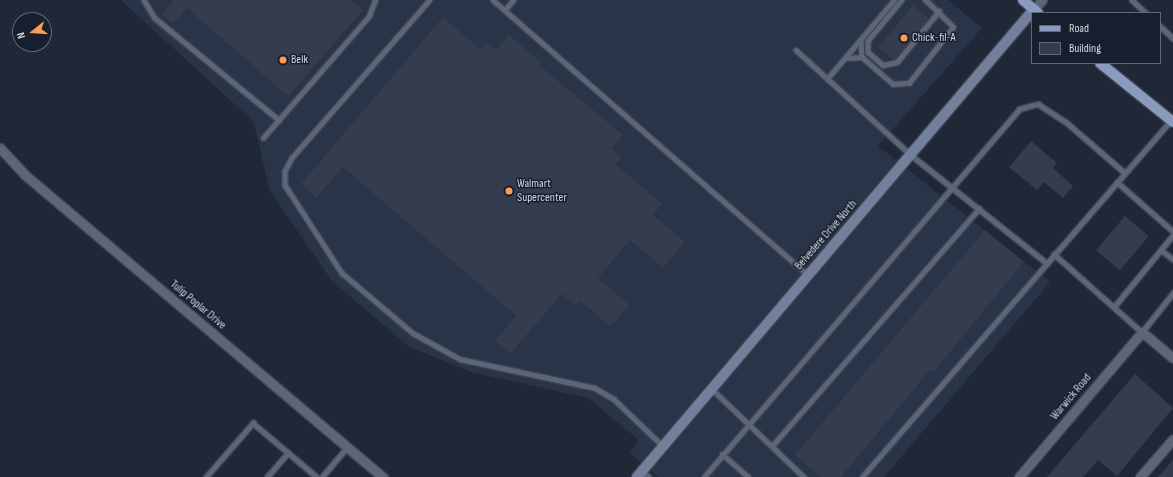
<!DOCTYPE html>
<html>
<head>
<meta charset="utf-8">
<style>
  body { margin:0 }
  #map { position:relative; width:1173px; height:477px; overflow:hidden; background:#202838; font-family:"Sofia Sans Condensed",sans-serif }
  div>[style] { position:absolute }
  .built>* { inset:0; background:#293448 }
  .building>* { inset:0; background:#343c4d; transform-origin:0 0 }
  .roads { filter:drop-shadow(1px 0 #3e4452) drop-shadow(-1px 0 #3e4452) drop-shadow(0 1px #3e4452) drop-shadow(0 -1px #3e4452) }
  .lane>* { height:4.5px; margin:-2.25px; padding:0 2.25px; transform-origin:2.25px; border-radius:2.25px; background:#5c6678 }
  .street>* { height:9px; margin:-4.5px; padding:0 4.5px; transform-origin:4.5px; border-radius:4.5px; background:#5c6678 }
  .secondary>* { height:10px; margin:-5px; padding:0 5px; transform-origin:5px; border-radius:5px; background:#73809b }
  .primary>* { height:10px; margin:-5px; padding:0 5px; transform-origin:5px; border-radius:5px; background:#8a9bbe }
  .dots>* { width:11px; height:11px; translate:-50% -50%; box-sizing:border-box; border:2px solid #171e2e; border-radius:50% }
  span { translate:-50% -50%; white-space:nowrap; text-align:center; line-height:1.15; -webkit-text-stroke:3px #171e2e; paint-order:stroke }
  .poi-label { font-size:12px; color:#d1d7e2 }
  .left { translate:0 -50%; text-align:left }
  .street-label { font-size:12px; color:#d1d7e2 }
  .legend { position:absolute; left:1031px; top:12px; width:130px; height:52px; box-sizing:border-box; background:#171e2e; border:1px solid #616876; margin:0; padding:5px 7px; list-style:none; font-size:12px; color:#d1d7e2 }
  .legend li { display:flex; align-items:center; gap:8px; height:20px }
  .legend b { width:20px; border:1px solid #616876 }
  .north { position:absolute; left:12px; top:12px; width:40px; height:40px; box-sizing:border-box; background:#171e2e; border:1px solid #616876; border-radius:50%; rotate:253deg; font-size:11px; font-weight:700; line-height:16px; text-align:center; color:#d1d7e2 }
  .north::after { content:''; display:block; margin:auto; width:14px; height:18px; background:#fd9c56; clip-path:polygon(50% 0,100% 100%,50% 72%,0 100%) }
</style>
</head>
<body>
<div id="map">
  <div class="built">
    <i style="clip-path:polygon(121px 0,948px 0,982px 28px,878px 146px,1050px 282px,884px 477px,658px 477px,630px 453px,639px 440px,588px 398px,471px 372px,409px 347px,332px 281px,270px 191px,253px 121px)"></i>
  </div>
  <div class="building">
    <i style="clip-path:polygon(174px 0,351px 0,363px 10px,288px 96px,187px 8px,173px 24px,162px 14px)"></i>
    <i style="left:913px;top:5px;width:21px;height:55px;rotate:39deg"></i>
    <i style="clip-path:polygon(443px 17px,480px 49px,487px 42px,496px 50px,509px 35px,542px 63px,540px 66px,623px 135px,611px 149px,621px 158px,616px 164px,662px 204px,653px 215px,685px 242px,663px 268px,630px 240px,598px 278px,629px 305px,610px 327px,581px 301px,576px 306px,562px 294px,510px 354px,495px 341px,516px 316px,343px 167px,316px 198px,301px 184px)"></i>
    <i style="clip-path:polygon(1031px 141px,1057px 163px,1053px 168px,1073px 186px,1063px 198px,1044px 182px,1037px 190px,1009px 167px)"></i>
    <i style="left:1125px;top:216px;width:31px;height:45px;rotate:40deg"></i>
    <i style="clip-path:polygon(985px 230px,1024px 262px,934px 371px,931px 369px,841px 477px,821px 477px,795px 455px)"></i>
    <i style="clip-path:polygon(1135px 374px,1173px 408px,1117px 476px,1098px 460px,1083px 477px,1047px 477px)"></i>
    <i style="clip-path:polygon(1173px 460px,1173px 477px,1158px 477px)"></i>
  </div>
  <div class="roads">
    <div class="lane">
      <i style="left:144px;top:0;width:21px;rotate:59deg"></i>
      <i style="left:155px;top:18px;width:161px;rotate:39.4deg"></i>
      <i style="left:430px;top:0;width:210px;rotate:131.1deg"></i>
      <i style="left:292px;top:158px;width:15px;rotate:118deg"></i>
      <i style="left:285px;top:171px;width:14px;rotate:90deg"></i>
      <i style="left:285px;top:185px;width:105px;rotate:57.1deg"></i>
      <i style="left:342px;top:273px;width:93px;rotate:40.2deg"></i>
      <i style="left:413px;top:333px;width:54px;rotate:29deg"></i>
      <i style="left:460px;top:359px;width:138px;rotate:12.1deg"></i>
      <i style="left:595px;top:388px;width:22px;rotate:30deg"></i>
      <i style="left:614px;top:399px;width:68px;rotate:43.8deg"></i>
      <i style="left:493px;top:0;width:418px;rotate:41.1deg"></i>
      <i style="left:902px;top:0;width:53px;rotate:129.7deg"></i>
      <i style="left:868px;top:41px;width:11px;rotate:90deg"></i>
      <i style="left:868px;top:52px;width:20px;rotate:41deg"></i>
      <i style="left:883px;top:65px;width:14px;rotate:-12deg"></i>
      <i style="left:897px;top:62px;width:66px;rotate:-50.5deg"></i>
      <i style="left:1132px;top:0;width:19px;rotate:43deg"></i>
      <i style="left:505px;top:10px;width:13px;rotate:-51deg"></i>
      <i style="left:1160px;top:26px;width:18px;rotate:43deg"></i>
      <i style="left:861px;top:40px;width:17px;rotate:87deg"></i>
      <i style="left:796px;top:50px;width:156px;rotate:42.4deg"></i>
      <i style="left:911px;top:155px;width:174px;rotate:38.5deg"></i>
      <i style="left:847px;top:58px;width:15px;rotate:-4deg"></i>
      <i style="left:862px;top:57px;width:41px;rotate:41.1deg"></i>
      <i style="left:893px;top:84px;width:16px;rotate:-4deg"></i>
      <i style="left:909px;top:83px;width:71px;rotate:-51.8deg"></i>
      <i style="left:953px;top:27px;width:39px;rotate:-136deg"></i>
      <i style="left:827px;top:79px;width:104px;rotate:-49.7deg"></i>
      <i style="left:263px;top:138px;width:162px;rotate:-49deg"></i>
      <i style="left:369px;top:16px;width:17px;rotate:-69deg"></i>
      <i style="left:1117px;top:182px;width:74px;rotate:41.2deg"></i>
      <i style="left:1161px;top:250px;width:15px;rotate:37deg"></i>
      <i style="left:1054px;top:254px;width:118px;rotate:41.6deg"></i>
      <i style="left:1142px;top:332px;width:50px;rotate:-51.5deg"></i>
      <i style="left:1114px;top:307px;width:93px;rotate:-50.7deg"></i>
      <i style="left:713px;top:390px;width:126px;rotate:43.7deg"></i>
      <i style="left:772px;top:446px;width:315px;rotate:-48.9deg"></i>
      <i style="left:722px;top:454px;width:35px;rotate:41deg"></i>
      <i style="left:642px;top:471px;width:9px;rotate:41deg"></i>
      <i style="left:206px;top:477px;width:72px;rotate:-49deg"></i>
      <i style="left:253px;top:423px;width:84px;rotate:40.2deg"></i>
      <i style="left:267px;top:477px;width:32px;rotate:-49deg"></i>
      <i style="left:322px;top:477px;width:40px;rotate:-50deg"></i>
      <i style="left:704px;top:477px;width:484px;rotate:-49.4deg"></i>
      <i style="left:1019px;top:109px;width:20px;rotate:-15deg"></i>
      <i style="left:1038px;top:104px;width:33px;rotate:33deg"></i>
      <i style="left:1066px;top:122px;width:78px;rotate:40.8deg"></i>
      <i style="left:862px;top:477px;width:472px;rotate:-49.1deg"></i>
    </div>
    <div class="street">
      <i style="left:1034px;top:9px;width:12px;rotate:-48deg"></i>
      <i style="left:0;top:148px;width:35px;rotate:47deg"></i>
      <i style="left:24px;top:174px;width:470px;rotate:40.2deg"></i>
      <i style="left:1019px;top:477px;width:190px;rotate:-49.7deg"></i>
      <i style="left:1142px;top:332px;width:40px;rotate:40deg"></i>
      <i style="left:1140px;top:477px;width:50px;rotate:-49deg"></i>
    </div>
    <div class="secondary">
      <i style="left:637px;top:477px;width:614px;rotate:-49.69deg"></i>
    </div>
    <div class="primary">
      <i style="left:1023px;top:0;width:20px;rotate:41deg"></i>
      <i style="left:1100px;top:63px;width:94px;rotate:38.9deg"></i>
    </div>
  </div>
  <div class="dots">
    <i style="left:904px;top:38px;background:#fd9c56"></i>
    <i style="left:283px;top:60px;background:#fd9c56"></i>
    <i style="left:509px;top:191px;background:#fd9c56"></i>
  </div>
  <div class="poi-label">
    <span class="left" style="left:912px;top:38px">Chick-fil-A</span>
    <span class="left" style="left:291px;top:60px">Belk</span>
    <span class="left" style="left:517px;top:191px">Walmart<br>Supercenter</span>
  </div>
  <div class="street-label">
    <span style="left:826px;top:235px;rotate:-49deg">Belvedere Drive North</span>
    <span style="left:198px;top:305px;rotate:40deg">Tulip Poplar Drive</span>
    <span style="left:1071px;top:397px;rotate:-50deg">Warwick Road</span>
  </div>
  <ul class="legend">
  <li><b style="height:5px;background:#8a9bbe"></b>Road</li>
  <li><b style="height:11px;background:#343c4d"></b>Building</li>
  </ul>
  <div class="north">N</div>
</div>
</body>
</html>
